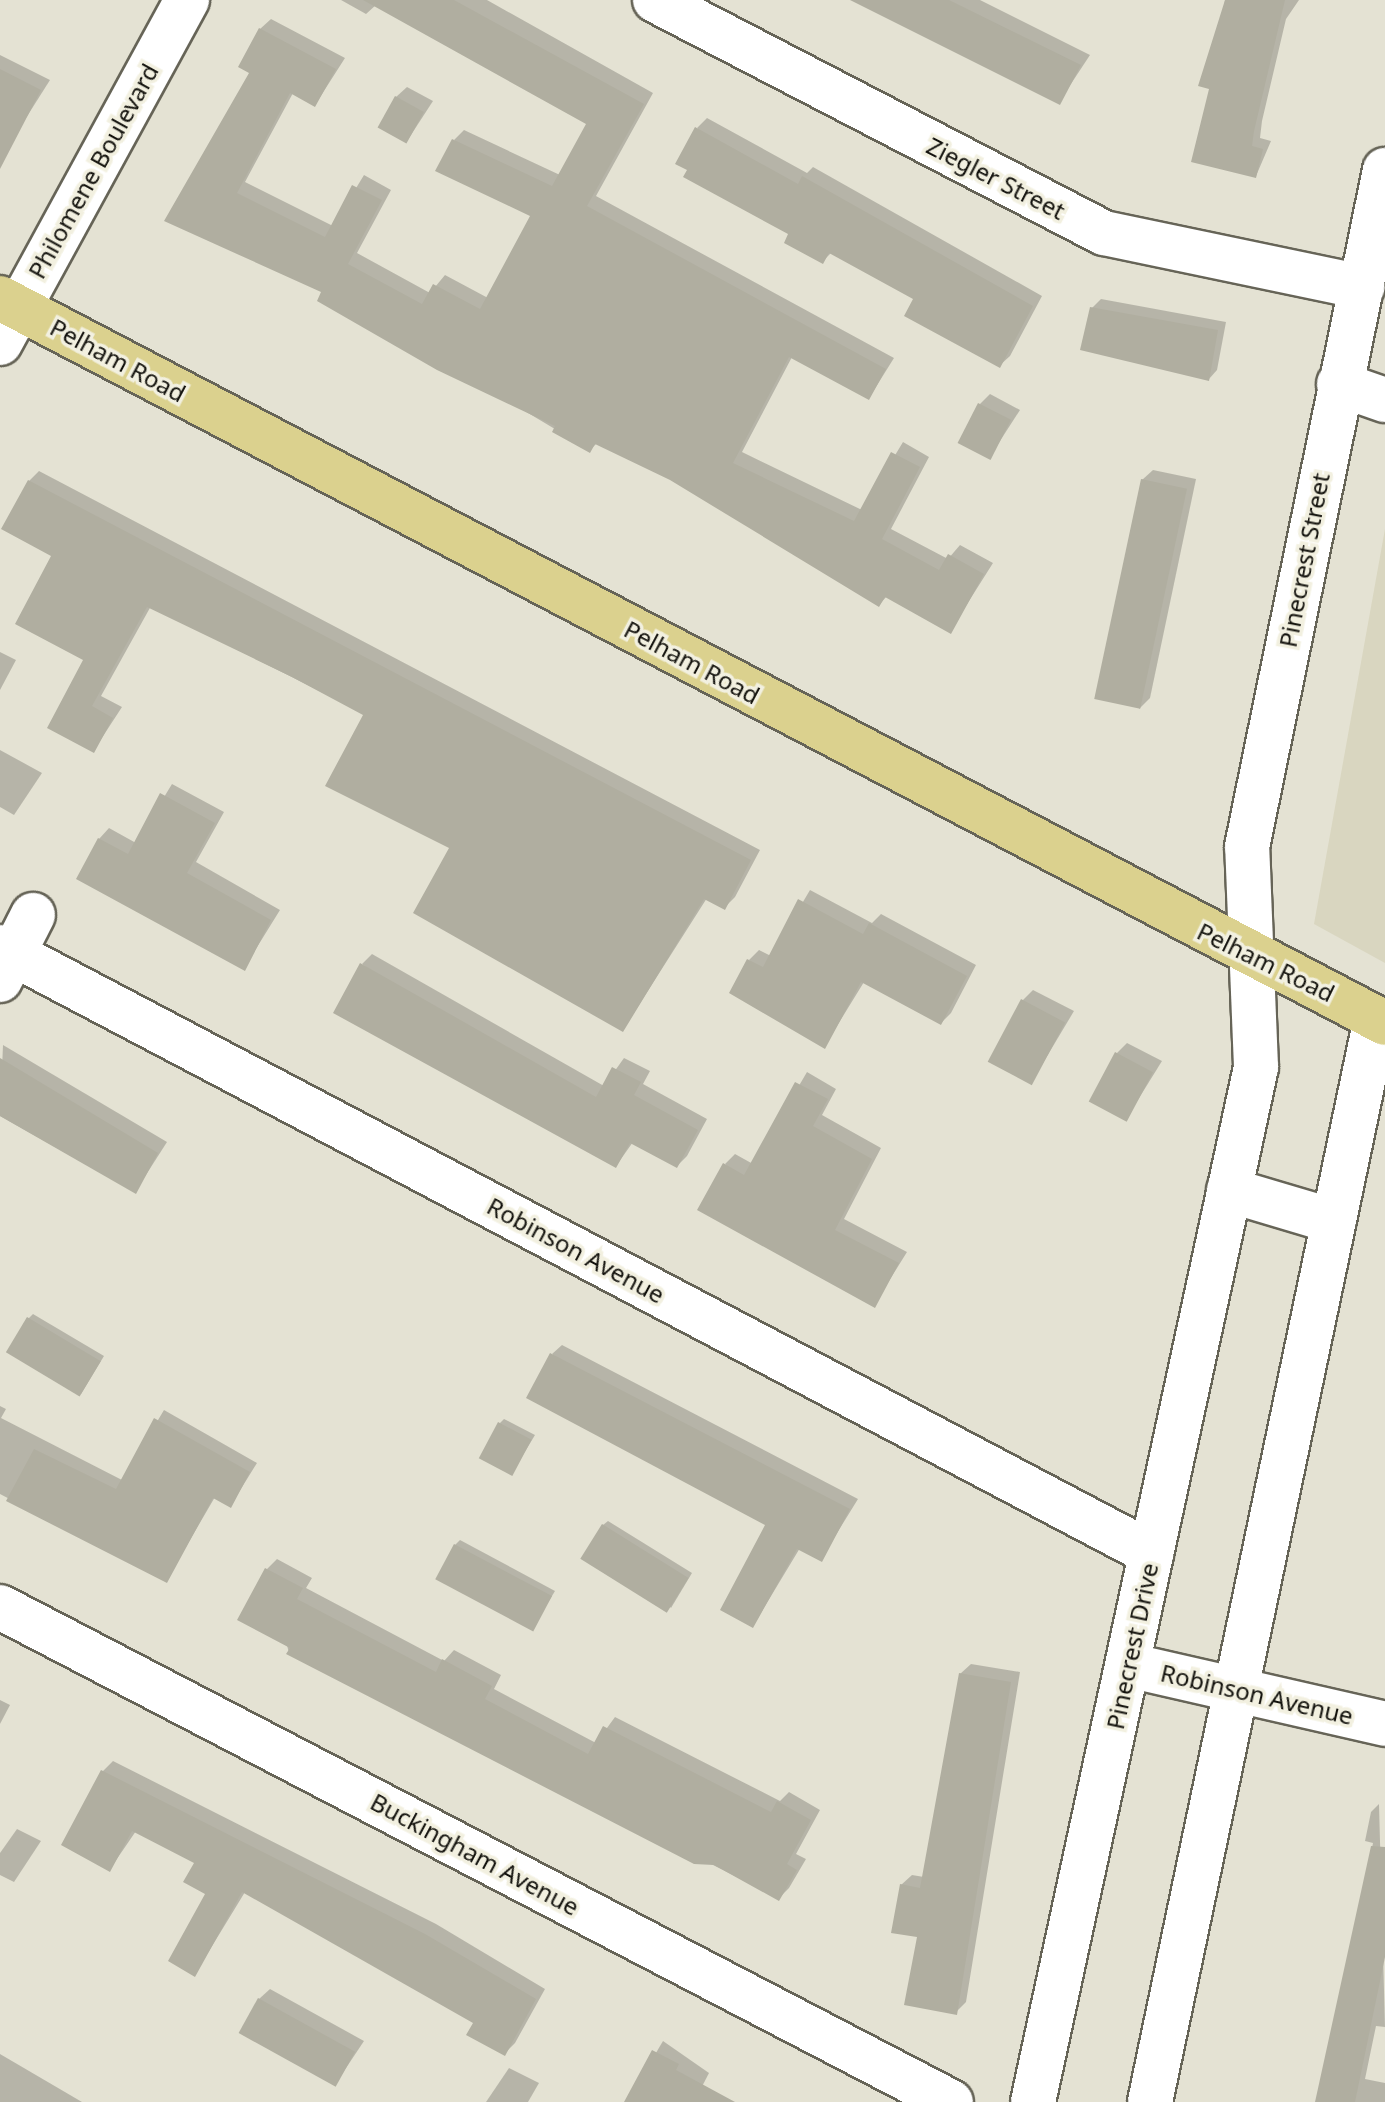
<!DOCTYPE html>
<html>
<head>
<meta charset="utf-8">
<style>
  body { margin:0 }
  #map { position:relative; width:1385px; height:2102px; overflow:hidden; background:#e4e2d3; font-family:"Noto Sans",sans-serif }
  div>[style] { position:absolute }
  .built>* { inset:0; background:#d9d6c0 }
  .shadow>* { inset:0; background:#0003 }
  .building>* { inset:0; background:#b0aea0; transform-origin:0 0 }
  .roads { filter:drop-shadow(2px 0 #666457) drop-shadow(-2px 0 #666457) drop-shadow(0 2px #666457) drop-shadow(0 -2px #666457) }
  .minor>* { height:44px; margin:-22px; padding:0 22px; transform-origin:22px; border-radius:22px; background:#fff }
  .major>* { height:44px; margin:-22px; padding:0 22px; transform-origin:22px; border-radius:22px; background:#dbd18e }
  span { translate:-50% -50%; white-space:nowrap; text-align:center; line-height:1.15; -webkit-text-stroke:7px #f2f0e0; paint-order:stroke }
  .street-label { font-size:24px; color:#13120d }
</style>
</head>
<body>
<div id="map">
  <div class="built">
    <i style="clip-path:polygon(1385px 529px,1385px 963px,1314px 924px)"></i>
  </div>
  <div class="shadow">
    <i style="clip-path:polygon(341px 0,487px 0,653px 93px,596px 196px,894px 358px,869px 398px,792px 357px,742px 452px,862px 510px,903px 442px,929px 457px,891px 529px,948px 559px,960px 545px,993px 563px,950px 631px,887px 596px,879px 605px,671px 478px,597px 443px,590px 450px,324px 291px,166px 220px,252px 72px,260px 29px,271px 19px,345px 58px,315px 105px,293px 93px,245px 182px,333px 226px,364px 175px,391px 190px,357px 253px,430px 293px,445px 275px,488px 298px,533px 215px,454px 140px,464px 130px,560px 175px,588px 123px,376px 5px,366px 14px)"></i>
    <i style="clip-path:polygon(868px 0,980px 0,1090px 55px,1059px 102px)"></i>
    <i style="clip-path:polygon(1225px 0,1299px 0,1286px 19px,1262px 121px,1260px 138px,1271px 141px,1256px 176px,1212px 87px)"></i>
    <i style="clip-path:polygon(0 55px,50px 80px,19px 129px,0 119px)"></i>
    <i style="clip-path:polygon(407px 87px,433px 101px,407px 141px,396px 97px)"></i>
    <i style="clip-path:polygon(707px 118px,807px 173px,813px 167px,1042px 296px,1010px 356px,999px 366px,916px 298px,832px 252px,822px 262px,697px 128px)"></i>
    <i style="clip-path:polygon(1101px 299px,1226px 322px,1217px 370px,1209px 379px,1092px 308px)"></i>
    <i style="clip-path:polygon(990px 394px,1020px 410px,989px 458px,980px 404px)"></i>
    <i style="clip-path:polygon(1153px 470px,1196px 479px,1150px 698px,1139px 709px,1142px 480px)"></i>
    <i style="clip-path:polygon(39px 471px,760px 850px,735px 897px,725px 907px,707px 898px,623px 1030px,452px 848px,365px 714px,151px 606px,101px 696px,122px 707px,94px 750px,86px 659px,29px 481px)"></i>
    <i style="clip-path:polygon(0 652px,16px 660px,0 690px)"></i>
    <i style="clip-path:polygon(0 750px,42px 773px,14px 815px,0 807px)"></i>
    <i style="clip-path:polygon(172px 784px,224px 812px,196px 862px,280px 910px,244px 968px,99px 839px,109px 828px,136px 843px)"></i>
    <i style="clip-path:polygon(810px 890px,872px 923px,881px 914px,976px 965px,951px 1013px,941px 1023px,864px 982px,824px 1047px,749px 960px,759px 950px,771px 956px)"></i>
    <i style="clip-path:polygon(372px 954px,604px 1086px,624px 1058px,650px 1071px,643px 1084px,707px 1119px,687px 1156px,677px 1166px,633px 1142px,616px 1166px,362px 964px)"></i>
    <i style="clip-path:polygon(1033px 990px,1074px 1011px,1031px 1083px,1023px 1000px)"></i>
    <i style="clip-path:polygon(1127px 1043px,1162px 1061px,1126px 1119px,1117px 1053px)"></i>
    <i style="clip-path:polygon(3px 1045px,167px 1142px,135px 1192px,0 1116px)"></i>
    <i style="clip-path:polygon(807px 1072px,836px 1089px,822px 1115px,881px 1148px,844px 1219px,907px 1252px,874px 1305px,725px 1164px,735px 1154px,753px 1164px)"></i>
    <i style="clip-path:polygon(33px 1314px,104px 1356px,81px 1394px,28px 1319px)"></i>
    <i style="clip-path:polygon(562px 1345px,858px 1499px,821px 1559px,800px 1548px,753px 1626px,768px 1525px,552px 1354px)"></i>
    <i style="clip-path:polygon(0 1406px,6px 1409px,1px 1418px,122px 1480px,164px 1410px,257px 1463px,231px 1505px,215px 1497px,166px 1581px,0 1494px)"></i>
    <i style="clip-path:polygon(504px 1419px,535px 1435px,512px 1473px,500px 1423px)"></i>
    <i style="clip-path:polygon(608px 1521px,692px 1573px,671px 1608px,603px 1525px)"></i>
    <i style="clip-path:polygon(460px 1540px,555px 1591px,532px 1629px,455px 1545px)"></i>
    <i style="clip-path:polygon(277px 1559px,312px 1578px,306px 1588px,444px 1661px,454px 1650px,501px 1675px,494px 1689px,596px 1743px,615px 1717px,780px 1801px,789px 1792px,820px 1810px,796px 1854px,806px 1859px,789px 1888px,779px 1898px,289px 1653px,267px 1569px)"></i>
    <i style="clip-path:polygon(971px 1664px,1020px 1672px,966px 2002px,956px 2012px,901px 1885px,912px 1875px,924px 1877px,960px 1674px)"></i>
    <i style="clip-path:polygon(0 1700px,10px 1705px,0 1724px)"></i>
    <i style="clip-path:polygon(113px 1761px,436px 1924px,545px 1989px,515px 2043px,505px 2053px,475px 2022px,245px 1892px,195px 1974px,208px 1893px,196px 1862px,136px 1831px,110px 1869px,103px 1771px)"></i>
    <i style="clip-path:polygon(1379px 1804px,1385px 2027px,1376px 2026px,1365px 2079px,1385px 2083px,1385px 2102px,1319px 2102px,1373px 1843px,1365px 1841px,1371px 1812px)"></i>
    <i style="clip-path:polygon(17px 1829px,41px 1841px,14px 1882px,0 1875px,0 1853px)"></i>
    <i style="clip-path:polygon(270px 1989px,364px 2041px,336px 2083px,259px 1999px)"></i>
    <i style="clip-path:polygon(663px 2041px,709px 2073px,694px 2102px,627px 2102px)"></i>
    <i style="clip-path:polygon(0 2054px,82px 2102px,0 2102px)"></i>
    <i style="clip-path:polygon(509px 2068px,539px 2083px,528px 2102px,486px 2102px)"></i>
  </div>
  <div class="building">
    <i style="clip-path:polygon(363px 0,454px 0,644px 104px,587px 206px,886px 369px,869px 400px,789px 357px,733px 463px,854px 521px,891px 452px,920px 467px,882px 539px,939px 570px,948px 554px,984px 574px,951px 634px,885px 597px,879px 607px,670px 480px,595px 444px,590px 453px,552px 432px,555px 426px,437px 370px,317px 301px,321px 292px,164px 221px,249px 73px,238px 67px,259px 28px,336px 69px,315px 107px,290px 93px,237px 193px,325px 237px,352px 185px,382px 200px,348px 264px,422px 304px,433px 284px,480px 309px,530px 216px,435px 171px,452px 139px,552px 186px,586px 124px)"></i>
    <i style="clip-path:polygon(850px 0,949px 0,1081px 65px,1060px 105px)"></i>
    <i style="clip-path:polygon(1225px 0,1285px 0,1254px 131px,1252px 146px,1263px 149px,1256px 178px,1191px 162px,1209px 89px,1198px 86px)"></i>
    <i style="clip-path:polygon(0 69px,41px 90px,0 169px)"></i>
    <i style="left:395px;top:96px;width:33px;height:36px;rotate:29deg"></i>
    <i style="clip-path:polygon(695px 127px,798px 184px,802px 176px,1033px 306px,1000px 368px,904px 316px,913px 299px,829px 253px,823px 264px,784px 243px,788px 234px,683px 177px,687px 170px,675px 164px)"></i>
    <i style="clip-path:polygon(1090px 307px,1218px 330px,1209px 381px,1080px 350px)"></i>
    <i style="left:978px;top:403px;width:37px;height:45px;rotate:27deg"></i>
    <i style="left:1141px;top:479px;width:47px;height:225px;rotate:12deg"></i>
    <i style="clip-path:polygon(28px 480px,751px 860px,725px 910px,704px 899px,623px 1032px,413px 913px,449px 848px,325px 786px,363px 715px,292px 677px,147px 607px,92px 706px,113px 718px,94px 753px,47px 728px,83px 660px,15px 624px,51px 556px,1px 529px)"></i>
    <i style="clip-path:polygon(160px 793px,215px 823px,187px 873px,271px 920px,245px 971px,76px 879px,98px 838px,128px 854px)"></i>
    <i style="clip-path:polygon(798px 899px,863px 934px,869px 923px,967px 976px,941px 1025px,861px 982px,825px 1049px,729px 993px,747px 959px,763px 967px)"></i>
    <i style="clip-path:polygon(360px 963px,596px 1097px,612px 1067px,641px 1082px,634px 1095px,698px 1130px,677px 1168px,630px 1143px,616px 1168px,333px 1013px)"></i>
    <i style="left:1021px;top:999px;width:50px;height:71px;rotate:28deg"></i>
    <i style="left:1115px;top:1052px;width:43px;height:56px;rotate:28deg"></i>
    <i style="clip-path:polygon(0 1058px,158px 1153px,136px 1194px,0 1116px)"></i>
    <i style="clip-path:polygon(795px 1082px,828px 1099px,813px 1126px,872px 1159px,835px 1230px,899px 1263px,875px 1308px,697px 1210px,723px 1163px,744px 1175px)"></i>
    <i style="left:27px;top:1317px;width:86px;height:41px;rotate:31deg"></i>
    <i style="clip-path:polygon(550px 1353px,850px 1509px,822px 1562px,797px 1549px,753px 1628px,720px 1610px,765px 1525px,526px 1398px)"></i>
    <i style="clip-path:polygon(154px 1418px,250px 1472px,231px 1508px,213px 1498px,167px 1583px,6px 1501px,34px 1449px,116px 1489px)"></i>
    <i style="left:498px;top:1422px;width:38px;height:41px;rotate:28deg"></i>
    <i style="left:602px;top:1524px;width:102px;height:41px;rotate:32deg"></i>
    <i style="left:454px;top:1544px;width:111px;height:40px;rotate:28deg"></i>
    <i style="clip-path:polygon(265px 1568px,303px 1588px,297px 1599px,436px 1672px,442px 1659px,492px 1686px,485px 1699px,588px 1754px,603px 1726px,771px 1812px,777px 1801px,811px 1820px,787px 1864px,797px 1870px,779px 1901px,714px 1865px,694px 1864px,286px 1654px,290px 1648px,237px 1620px)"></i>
    <i style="clip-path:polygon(959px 1673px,1011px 1682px,957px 2015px,904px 2005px,917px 1937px,891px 1933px,900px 1884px,920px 1888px)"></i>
    <i style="clip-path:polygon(101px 1770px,425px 1934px,536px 1999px,505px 2056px,466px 2035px,473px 2023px,242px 1892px,195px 1977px,168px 1961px,205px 1894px,183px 1882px,194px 1863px,132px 1831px,110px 1872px,61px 1845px)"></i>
    <i style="clip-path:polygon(1371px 1846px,1385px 1847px,1385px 1957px,1355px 2102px,1315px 2102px)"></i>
    <i style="left:258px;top:1998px;width:111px;height:40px;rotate:29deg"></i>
    <i style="clip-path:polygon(652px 2050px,679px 2064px,676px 2070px,735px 2102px,624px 2102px)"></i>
  </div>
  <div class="roads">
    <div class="minor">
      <i style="left:655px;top:0;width:506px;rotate:27.43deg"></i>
      <i style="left:1104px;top:233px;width:264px;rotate:11.8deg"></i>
      <i style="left:0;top:343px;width:391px;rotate:-61.4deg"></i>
      <i style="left:1339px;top:384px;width:49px;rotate:19.2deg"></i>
      <i style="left:0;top:947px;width:1301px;rotate:27.77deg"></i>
      <i style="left:0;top:980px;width:73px;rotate:-63.1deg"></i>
      <i style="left:1229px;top:1190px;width:109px;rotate:16.6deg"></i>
      <i style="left:0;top:1607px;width:1072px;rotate:27.5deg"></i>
      <i style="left:1128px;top:1665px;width:264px;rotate:12.9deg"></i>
      <i style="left:1033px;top:2102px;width:1059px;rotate:-77.84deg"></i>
      <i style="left:1256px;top:1067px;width:220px;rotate:-92.3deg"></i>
      <i style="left:1247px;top:847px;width:691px;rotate:-78.48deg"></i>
      <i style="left:1150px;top:2102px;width:1107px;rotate:-78.22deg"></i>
    </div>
    <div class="major">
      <i style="left:0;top:298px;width:1563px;rotate:27.63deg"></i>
    </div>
  </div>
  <div class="street-label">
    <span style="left:93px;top:171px;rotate:-61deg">Philomene Boulevard</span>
    <span style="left:996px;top:178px;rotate:27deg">Ziegler Street</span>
    <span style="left:118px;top:360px;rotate:28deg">Pelham Road</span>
    <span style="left:1304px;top:560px;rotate:-79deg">Pinecrest Street</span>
    <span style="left:692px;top:662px;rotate:28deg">Pelham Road</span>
    <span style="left:1266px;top:962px;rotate:26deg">Pelham Road</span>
    <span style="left:576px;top:1250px;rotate:28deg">Robinson Avenue</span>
    <span style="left:1132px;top:1646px;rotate:-78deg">Pinecrest Drive</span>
    <span style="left:1257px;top:1694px;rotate:13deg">Robinson Avenue</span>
    <span style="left:475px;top:1854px;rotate:28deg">Buckingham Avenue</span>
  </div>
</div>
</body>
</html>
